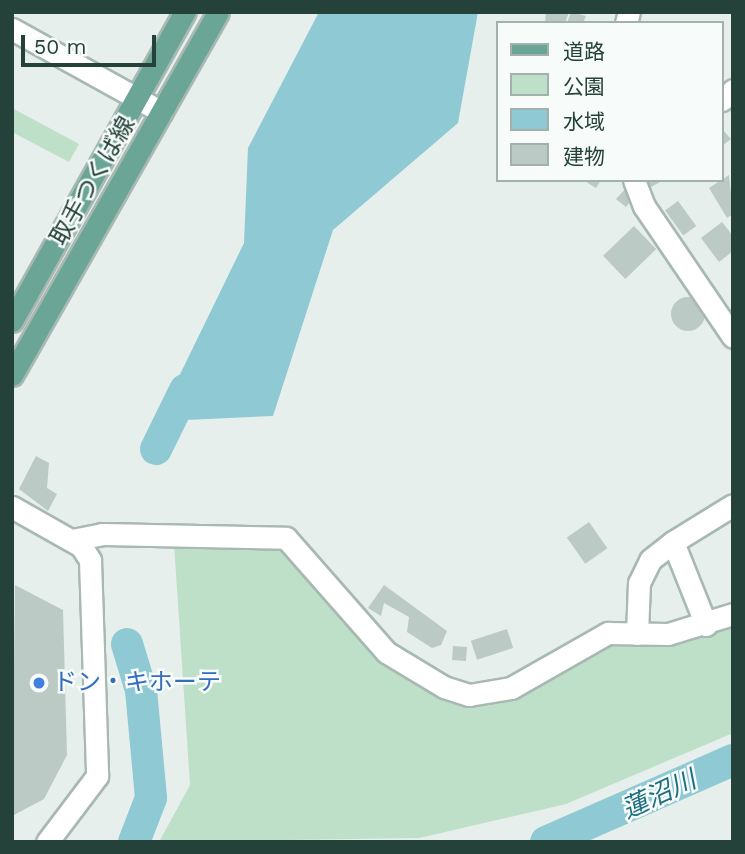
<!DOCTYPE html>
<html>
<head>
<meta charset="utf-8">
<style>
  body { margin:0 }
  #map { position:relative; width:745px; height:854px; overflow:hidden; background:#e6efeb; font-family:"Work Sans","Noto Sans JP",sans-serif }
  div>[style] { position:absolute }
  .green>* { inset:0; background:#bfe0c8 }
  .water>* { inset:0; background:#8ec9d4 }
  .river>* { height:32px; margin:-16px; padding:0 16px; transform-origin:16px; border-radius:16px; background:#8ec9d4 }
  .building>* { inset:0; background:#bbcac4; transform-origin:0 0 }
  .round { border-radius:50% }
  .roads { filter:drop-shadow(2px 0 #a8b8b2) drop-shadow(-2px 0 #a8b8b2) drop-shadow(0 2px #a8b8b2) drop-shadow(0 -2px #a8b8b2) }
  .minor>* { height:21px; margin:-10.5px; padding:0 10.5px; transform-origin:10.5px; border-radius:10.5px; background:#fff }
  .major>* { height:21px; margin:-10.5px; padding:0 10.5px; transform-origin:10.5px; border-radius:10.5px; background:#6aa596 }
  .dots>* { width:19px; height:19px; translate:-50% -50%; box-sizing:border-box; border:4px solid #f7fbf9; border-radius:50% }
  span { translate:-50% -50%; white-space:nowrap; text-align:center; line-height:1.15; -webkit-text-stroke:5px #f7fbf9; paint-order:stroke }
  .street-label { font-size:24px; color:#24423a }
  .shop-label { font-size:24px; color:#366cbe }
  .left { translate:0 -50%; text-align:left }
  .water-label { font-size:26px; color:#1c6f80; font-style:italic }
  .frame { position:absolute; inset:0; border:14px solid #24423a; pointer-events:none }
  .legend { position:absolute; left:496px; top:21px; width:228px; height:161px; box-sizing:border-box; background:#f7fbf9; border:2px solid #a3b1ad; margin:0; padding:9px 12px; list-style:none; font-size:21px; color:#24423a }
  .legend li { display:flex; align-items:center; gap:14px; height:35px }
  .legend b { width:35px; border:2px solid #a3b1ad }
  .scale { position:absolute; left:21px; top:35px; width:135px; height:32px; box-sizing:border-box; border:4px solid #24423a; border-top:0; padding-left:9px; font-size:21px; line-height:24px; white-space:nowrap; color:#24423a; -webkit-text-stroke:5px #f7fbf9; paint-order:stroke }
</style>
</head>
<body>
<div id="map">
  <div class="green">
    <i style="clip-path:polygon(12px 108px,79px 144px,69px 162px,12px 132px)"></i>
    <i style="clip-path:polygon(174px 544px,283px 548px,381px 662px,469px 705px,514px 698px,599px 644px,680px 640px,733px 624px,733px 733px,566px 804px,419px 838px,159px 842px,190px 785px)"></i>
  </div>
  <div class="water">
    <i style="clip-path:polygon(319px 12px,478px 12px,458px 123px,333px 230px,273px 416px,186px 420px,150px 436px,244px 243px,248px 148px)"></i>
  </div>
  <div class="river">
    <i style="left:156px;top:449px;width:66px;rotate:-63.8deg"></i>
    <i style="left:127px;top:644px;width:48px;rotate:73.1deg"></i>
    <i style="left:141px;top:690px;width:108px;rotate:84.7deg"></i>
    <i style="left:151px;top:798px;width:47px;rotate:111.1deg"></i>
    <i style="left:546px;top:842px;width:204px;rotate:-23.7deg"></i>
  </div>
  <div class="building">
    <i style="clip-path:polygon(546px 12px,569px 12px,565px 23px,545px 23px)"></i>
    <i style="clip-path:polygon(571px 12px,586px 16px,583px 23px,567px 23px)"></i>
    <i style="clip-path:polygon(722px 129px,731px 139px,722px 146px)"></i>
    <i style="clip-path:polygon(729px 175px,733px 214px,727px 218px,709px 188px)"></i>
    <i style="clip-path:polygon(583px 180px,601px 180px,596px 188px)"></i>
    <i style="clip-path:polygon(644px 180px,664px 180px,649px 188px)"></i>
    <i style="clip-path:polygon(629px 185px,633px 198px,626px 207px,616px 199px)"></i>
    <i style="left:678px;top:201px;width:31px;height:16px;rotate:54deg"></i>
    <i style="clip-path:polygon(722px 222px,733px 236px,733px 251px,719px 262px,701px 238px)"></i>
    <i style="left:634px;top:226px;width:32px;height:43px;rotate:46deg"></i>
    <i class="round" style="left:671px;top:297px;width:34px;height:34px"></i>
    <i style="clip-path:polygon(36px 456px,49px 463px,47px 488px,57px 494px,48px 511px,19px 489px)"></i>
    <i style="left:589px;top:522px;width:32px;height:27px;rotate:55deg"></i>
    <i style="clip-path:polygon(15px 585px,63px 610px,67px 755px,44px 799px,12px 816px)"></i>
    <i style="clip-path:polygon(384px 585px,447px 631px,441px 645px,432px 648px,407px 632px,409px 617px,384px 603px,381px 616px,368px 608px)"></i>
    <i style="left:507px;top:629px;width:20px;height:38px;rotate:72deg"></i>
    <i style="left:453px;top:646px;width:14px;height:14px;rotate:4deg"></i>
  </div>
  <div class="roads">
    <div class="minor">
      <i style="left:626px;top:23px;width:11px;rotate:-75deg"></i>
      <i style="left:12px;top:29px;width:171px;rotate:29deg"></i>
      <i style="left:722px;top:100px;width:15px;rotate:-42deg"></i>
      <i style="left:634px;top:180px;width:28px;rotate:69deg"></i>
      <i style="left:644px;top:206px;width:158px;rotate:55.8deg"></i>
      <i style="left:12px;top:507px;width:79px;rotate:29.5deg"></i>
      <i style="left:81px;top:546px;width:17px;rotate:57deg"></i>
      <i style="left:90px;top:560px;width:216px;rotate:88.1deg"></i>
      <i style="left:97px;top:776px;width:83px;rotate:127.1deg"></i>
      <i style="left:72px;top:540px;width:31px;rotate:-11deg"></i>
      <i style="left:102px;top:534px;width:184px;rotate:1.2deg"></i>
      <i style="left:286px;top:538px;width:152px;rotate:48.7deg"></i>
      <i style="left:386px;top:652px;width:68px;rotate:31.1deg"></i>
      <i style="left:444px;top:687px;width:26px;rotate:18deg"></i>
      <i style="left:469px;top:695px;width:43px;rotate:-9.5deg"></i>
      <i style="left:511px;top:688px;width:112px;rotate:-29.6deg"></i>
      <i style="left:608px;top:633px;width:60px;rotate:1deg"></i>
      <i style="left:668px;top:634px;width:68px;rotate:-17.1deg"></i>
      <i style="left:706px;top:625px;width:89px;rotate:-111.7deg"></i>
      <i style="left:673px;top:542px;width:70px;rotate:-31.7deg"></i>
      <i style="left:637px;top:634px;width:51px;rotate:-87.8deg"></i>
      <i style="left:639px;top:583px;width:25px;rotate:-64deg"></i>
      <i style="left:650px;top:560px;width:29px;rotate:-38deg"></i>
    </div>
    <div class="major">
      <i style="left:12px;top:321px;width:354px;rotate:-60.8deg"></i>
      <i style="left:12px;top:375px;width:417px;rotate:-60.4deg"></i>
    </div>
  </div>
  <div class="dots">
    <i style="left:39px;top:683px;background:#3f7fe0"></i>
  </div>
  <div class="street-label">
    <span style="left:93px;top:181px;rotate:-60deg">取手つくば線</span>
  </div>
  <div class="shop-label">
    <span class="left" style="left:53px;top:683px">ドン・キホーテ</span>
  </div>
  <div class="water-label">
    <span style="left:659px;top:795px;rotate:-25deg">蓮沼川</span>
  </div>
  <div class="frame"></div>
  <ul class="legend">
  <li><b style="height:9px;background:#6aa596"></b>道路</li>
  <li><b style="height:19px;background:#bfe0c8"></b>公園</li>
  <li><b style="height:19px;background:#8ec9d4"></b>水域</li>
  <li><b style="height:19px;background:#bbcac4"></b>建物</li>
  </ul>
  <div class="scale">50 m</div>
</div>
</body>
</html>
